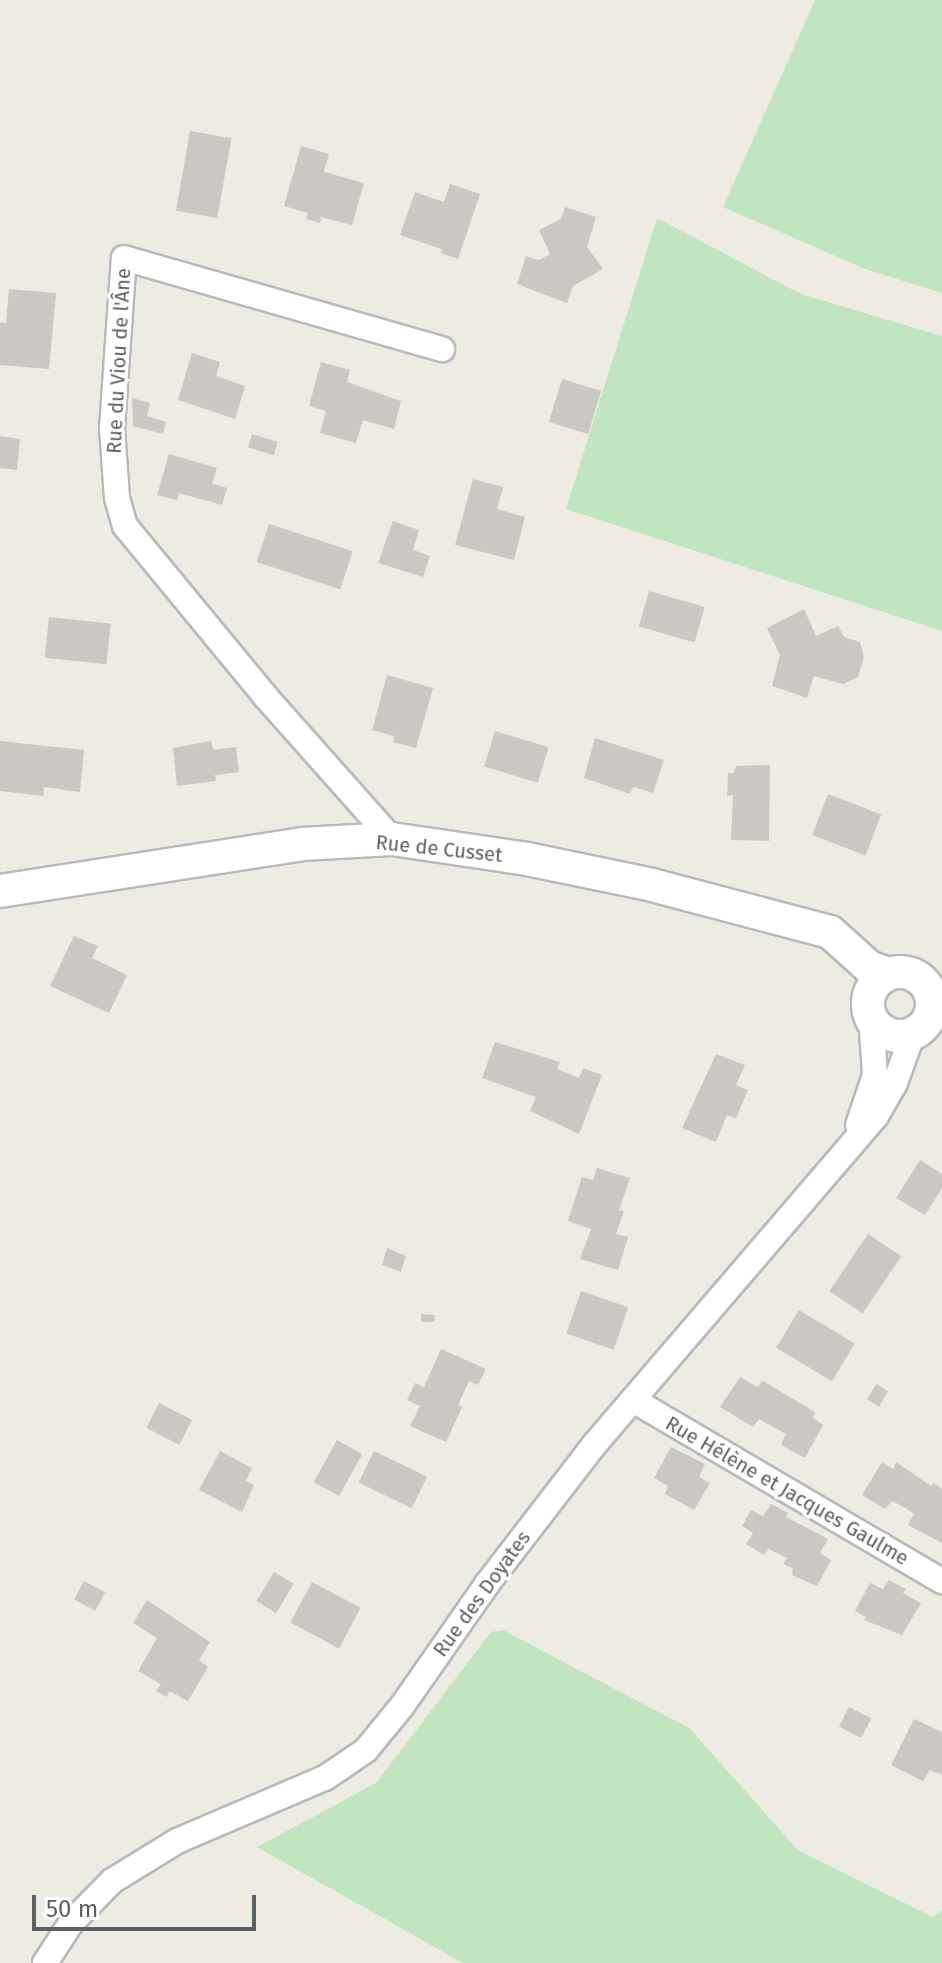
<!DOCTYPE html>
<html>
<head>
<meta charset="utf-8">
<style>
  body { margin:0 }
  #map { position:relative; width:942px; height:1963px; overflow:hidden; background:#eeebe3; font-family:"Fira Sans",sans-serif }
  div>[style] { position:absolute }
  .green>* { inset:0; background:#c1e6bf }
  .building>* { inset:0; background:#cbc7c2; transform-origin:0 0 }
  .roads { filter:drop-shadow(2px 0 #b6b9bd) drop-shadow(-2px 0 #b6b9bd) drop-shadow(0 2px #b6b9bd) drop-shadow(0 -2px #b6b9bd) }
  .minor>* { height:24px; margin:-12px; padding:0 12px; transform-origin:12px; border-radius:12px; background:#fff }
  .tertiary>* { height:32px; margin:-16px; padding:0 16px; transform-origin:16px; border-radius:16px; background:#fff }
  .tertiary>.ring { margin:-16px; padding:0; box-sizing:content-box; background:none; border:32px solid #fff; border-radius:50% }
  span { translate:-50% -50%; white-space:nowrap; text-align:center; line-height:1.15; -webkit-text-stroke:6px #fff; paint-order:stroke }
  .street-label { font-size:20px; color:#5b6064 }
  .scale { position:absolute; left:32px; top:1895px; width:224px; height:36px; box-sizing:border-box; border:4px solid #5b6064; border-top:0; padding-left:10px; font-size:24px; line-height:28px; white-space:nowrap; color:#5b6064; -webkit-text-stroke:6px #fff; paint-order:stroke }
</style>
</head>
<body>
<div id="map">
  <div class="green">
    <i style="clip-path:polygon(815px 0,942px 0,942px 293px,865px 269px,723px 207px)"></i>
    <i style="clip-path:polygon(657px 218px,801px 294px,942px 336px,942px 631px,566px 509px)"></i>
    <i style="clip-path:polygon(503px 1630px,689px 1728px,799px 1851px,933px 1917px,942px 1910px,942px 1963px,463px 1963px,257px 1847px,376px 1783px,491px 1632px)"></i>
  </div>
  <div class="building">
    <i style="left:190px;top:131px;width:42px;height:81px;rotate:10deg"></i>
    <i style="clip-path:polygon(301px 146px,329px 154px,324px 172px,364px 183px,352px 225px,321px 217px,320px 223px,306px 219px,308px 213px,284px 206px)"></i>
    <i style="clip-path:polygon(450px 184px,480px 194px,458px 259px,441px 253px,442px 249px,400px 235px,415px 192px,444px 202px)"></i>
    <i style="clip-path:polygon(565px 207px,596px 217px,587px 247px,603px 269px,573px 286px,567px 303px,517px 284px,526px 256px,539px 260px,550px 254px,539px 230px,561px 219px)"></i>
    <i style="clip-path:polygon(9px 289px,56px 293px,49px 369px,0 365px,0 322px,6px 323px)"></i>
    <i style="clip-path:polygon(192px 353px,220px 362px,216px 376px,245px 386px,235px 419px,178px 400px)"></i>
    <i style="clip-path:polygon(321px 362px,350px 370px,347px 382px,401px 401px,394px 429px,363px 420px,356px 443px,320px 433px,326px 411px,309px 406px)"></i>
    <i style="left:562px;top:379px;width:41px;height:45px;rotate:17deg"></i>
    <i style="clip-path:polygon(132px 398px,150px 403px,147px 416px,166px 422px,163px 434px,133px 426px)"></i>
    <i style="left:252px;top:434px;width:27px;height:14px;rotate:17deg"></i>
    <i style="clip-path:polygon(0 436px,20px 439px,17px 470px,0 468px)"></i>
    <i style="clip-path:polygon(169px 454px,217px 468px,212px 484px,227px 488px,222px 505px,179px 493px,177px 500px,157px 495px)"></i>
    <i style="clip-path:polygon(473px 479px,503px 487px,497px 509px,525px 517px,514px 560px,455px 545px)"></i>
    <i style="clip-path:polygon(393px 521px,419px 530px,413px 550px,430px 556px,423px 577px,378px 563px)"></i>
    <i style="left:269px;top:524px;width:88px;height:40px;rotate:18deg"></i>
    <i style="left:649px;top:591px;width:58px;height:37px;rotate:16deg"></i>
    <i style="clip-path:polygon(804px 609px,816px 636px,838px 626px,844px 637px,860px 642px,864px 657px,858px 677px,843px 684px,814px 676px,807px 698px,772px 686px,780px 655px,767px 628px)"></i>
    <i style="left:49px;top:617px;width:62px;height:41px;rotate:6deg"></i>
    <i style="clip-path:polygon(387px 675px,433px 688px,416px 748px,393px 742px,394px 736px,372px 730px)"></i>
    <i style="left:495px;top:731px;width:56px;height:37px;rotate:17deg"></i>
    <i style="clip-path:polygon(595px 738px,664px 760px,653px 793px,633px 787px,630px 794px,584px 778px)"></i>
    <i style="clip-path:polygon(0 741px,84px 750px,80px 792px,44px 787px,43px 796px,0 791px)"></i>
    <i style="clip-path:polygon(211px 741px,213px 750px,236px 747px,239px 772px,215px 775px,216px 781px,177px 786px,173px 748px)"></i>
    <i style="clip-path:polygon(770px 765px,769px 841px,731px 840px,733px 795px,727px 796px,728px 773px,734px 773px,736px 766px)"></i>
    <i style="left:828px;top:794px;width:57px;height:44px;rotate:21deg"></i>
    <i style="clip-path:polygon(74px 936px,98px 946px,92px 958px,127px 975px,109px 1013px,50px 986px)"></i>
    <i style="clip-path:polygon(495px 1042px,560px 1062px,557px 1069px,579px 1078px,583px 1068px,602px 1075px,579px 1134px,530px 1111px,536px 1097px,482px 1078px)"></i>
    <i style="clip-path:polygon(716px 1054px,745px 1065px,736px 1085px,748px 1090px,736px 1118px,727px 1115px,716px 1142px,682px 1128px)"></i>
    <i style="clip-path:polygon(920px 1160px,942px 1174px,942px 1188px,925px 1215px,896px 1198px)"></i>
    <i style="clip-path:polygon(597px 1168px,630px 1178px,619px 1210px,624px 1211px,616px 1234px,628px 1237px,618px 1270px,580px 1259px,591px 1229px,568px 1221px,582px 1177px,593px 1180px)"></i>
    <i style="left:868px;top:1234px;width:40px;height:69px;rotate:34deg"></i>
    <i style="clip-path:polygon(387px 1248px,406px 1256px,401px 1272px,382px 1265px)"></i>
    <i style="left:581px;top:1291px;width:50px;height:45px;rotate:19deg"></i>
    <i style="left:799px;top:1310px;width:65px;height:44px;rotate:31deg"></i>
    <i style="clip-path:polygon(421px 1314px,435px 1315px,434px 1322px,421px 1322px)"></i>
    <i style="clip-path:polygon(441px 1349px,486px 1369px,478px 1385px,469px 1381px,458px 1405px,462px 1407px,446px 1442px,410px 1426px,420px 1406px,407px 1400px,415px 1383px,424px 1387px)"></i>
    <i style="clip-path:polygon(740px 1377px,757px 1387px,763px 1381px,815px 1412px,813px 1418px,823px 1425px,805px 1458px,781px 1445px,786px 1434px,759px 1419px,753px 1427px,720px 1407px)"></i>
    <i style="left:876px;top:1384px;width:14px;height:18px;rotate:30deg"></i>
    <i style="left:159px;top:1403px;width:37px;height:28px;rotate:27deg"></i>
    <i style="left:337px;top:1440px;width:29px;height:48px;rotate:29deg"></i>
    <i style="clip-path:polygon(671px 1447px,705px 1464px,699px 1477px,710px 1483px,694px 1510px,665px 1494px,668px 1486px,654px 1478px)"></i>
    <i style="clip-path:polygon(220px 1451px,252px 1468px,246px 1481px,254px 1485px,242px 1512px,199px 1490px)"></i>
    <i style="left:374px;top:1451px;width:59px;height:35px;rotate:26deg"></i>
    <i style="clip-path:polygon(882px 1462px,893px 1469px,896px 1462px,931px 1486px,934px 1483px,942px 1489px,942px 1543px,908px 1525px,914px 1514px,904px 1507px,892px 1501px,885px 1509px,862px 1495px)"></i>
    <i style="clip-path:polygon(771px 1504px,788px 1513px,786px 1517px,828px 1539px,820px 1553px,831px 1560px,817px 1586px,792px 1575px,793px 1568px,783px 1564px,787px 1558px,769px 1549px,764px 1555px,746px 1544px,753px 1533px,742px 1526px,751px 1510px,763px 1516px)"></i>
    <i style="left:274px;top:1572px;width:23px;height:34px;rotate:31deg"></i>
    <i style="clip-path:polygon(889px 1580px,906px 1589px,903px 1593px,921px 1603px,902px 1635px,864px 1620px,866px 1617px,855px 1611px,870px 1583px,883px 1589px)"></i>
    <i style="left:84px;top:1581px;width:24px;height:21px;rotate:28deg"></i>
    <i style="left:312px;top:1582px;width:55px;height:46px;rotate:28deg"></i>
    <i style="clip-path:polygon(147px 1600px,210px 1642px,199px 1660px,208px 1667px,188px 1701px,169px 1691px,167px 1697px,156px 1691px,161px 1684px,138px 1671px,157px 1638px,133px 1623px)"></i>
    <i style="left:849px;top:1707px;width:25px;height:22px;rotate:27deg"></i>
    <i style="clip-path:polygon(914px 1719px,942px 1732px,942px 1775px,930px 1770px,923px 1781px,891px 1765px)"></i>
  </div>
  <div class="roads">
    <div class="minor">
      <i style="left:392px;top:839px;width:190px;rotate:-131.6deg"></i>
      <i style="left:266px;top:697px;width:222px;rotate:-129.5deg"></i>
      <i style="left:125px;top:526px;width:29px;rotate:-106deg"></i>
      <i style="left:117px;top:498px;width:70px;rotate:-94.1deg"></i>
      <i style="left:112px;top:428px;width:170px;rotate:-86deg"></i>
      <i style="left:124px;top:258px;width:331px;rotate:16deg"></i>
      <i style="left:858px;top:1125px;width:53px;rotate:-71.2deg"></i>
      <i style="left:875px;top:1075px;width:58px;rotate:-93.9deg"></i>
      <i style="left:633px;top:1400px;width:358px;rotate:30.4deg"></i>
      <i style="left:45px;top:1963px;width:48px;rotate:-57deg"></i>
      <i style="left:71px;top:1923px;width:59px;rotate:-45.7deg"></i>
      <i style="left:112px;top:1881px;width:76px;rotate:-31.6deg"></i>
      <i style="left:177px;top:1841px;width:161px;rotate:-23.1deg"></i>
      <i style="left:325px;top:1778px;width:50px;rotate:-34.3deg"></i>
      <i style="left:366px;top:1750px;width:57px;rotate:-50.7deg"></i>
      <i style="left:402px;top:1706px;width:149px;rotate:-55.1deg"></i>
      <i style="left:487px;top:1584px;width:175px;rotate:-52.4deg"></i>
      <i style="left:594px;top:1445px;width:433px;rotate:-49.4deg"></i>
      <i style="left:876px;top:1116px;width:38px;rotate:-60deg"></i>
      <i style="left:895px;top:1083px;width:53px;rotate:-70.2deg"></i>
    </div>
    <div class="tertiary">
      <i style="left:0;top:891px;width:306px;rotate:-8.8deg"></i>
      <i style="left:302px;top:844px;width:90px;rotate:-3.2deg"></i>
      <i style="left:392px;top:839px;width:136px;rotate:8.4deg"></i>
      <i style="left:527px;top:859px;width:128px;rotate:11.7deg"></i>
      <i style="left:652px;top:885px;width:184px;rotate:14.8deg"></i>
      <i style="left:830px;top:932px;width:52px;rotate:41.9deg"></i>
      <i style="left:869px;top:967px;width:20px;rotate:20deg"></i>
      <i class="ring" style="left:868px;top:972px;width:32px;height:32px"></i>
    </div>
  </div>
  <div class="street-label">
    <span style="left:119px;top:361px;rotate:-87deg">Rue du Viou de l'Âne</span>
    <span style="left:439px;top:849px;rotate:6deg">Rue de Cusset</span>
    <span style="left:787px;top:1491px;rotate:30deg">Rue Hélène et Jacques Gaulme</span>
    <span style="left:482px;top:1594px;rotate:-54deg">Rue des Doyates</span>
  </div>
  <div class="scale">50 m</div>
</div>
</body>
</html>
